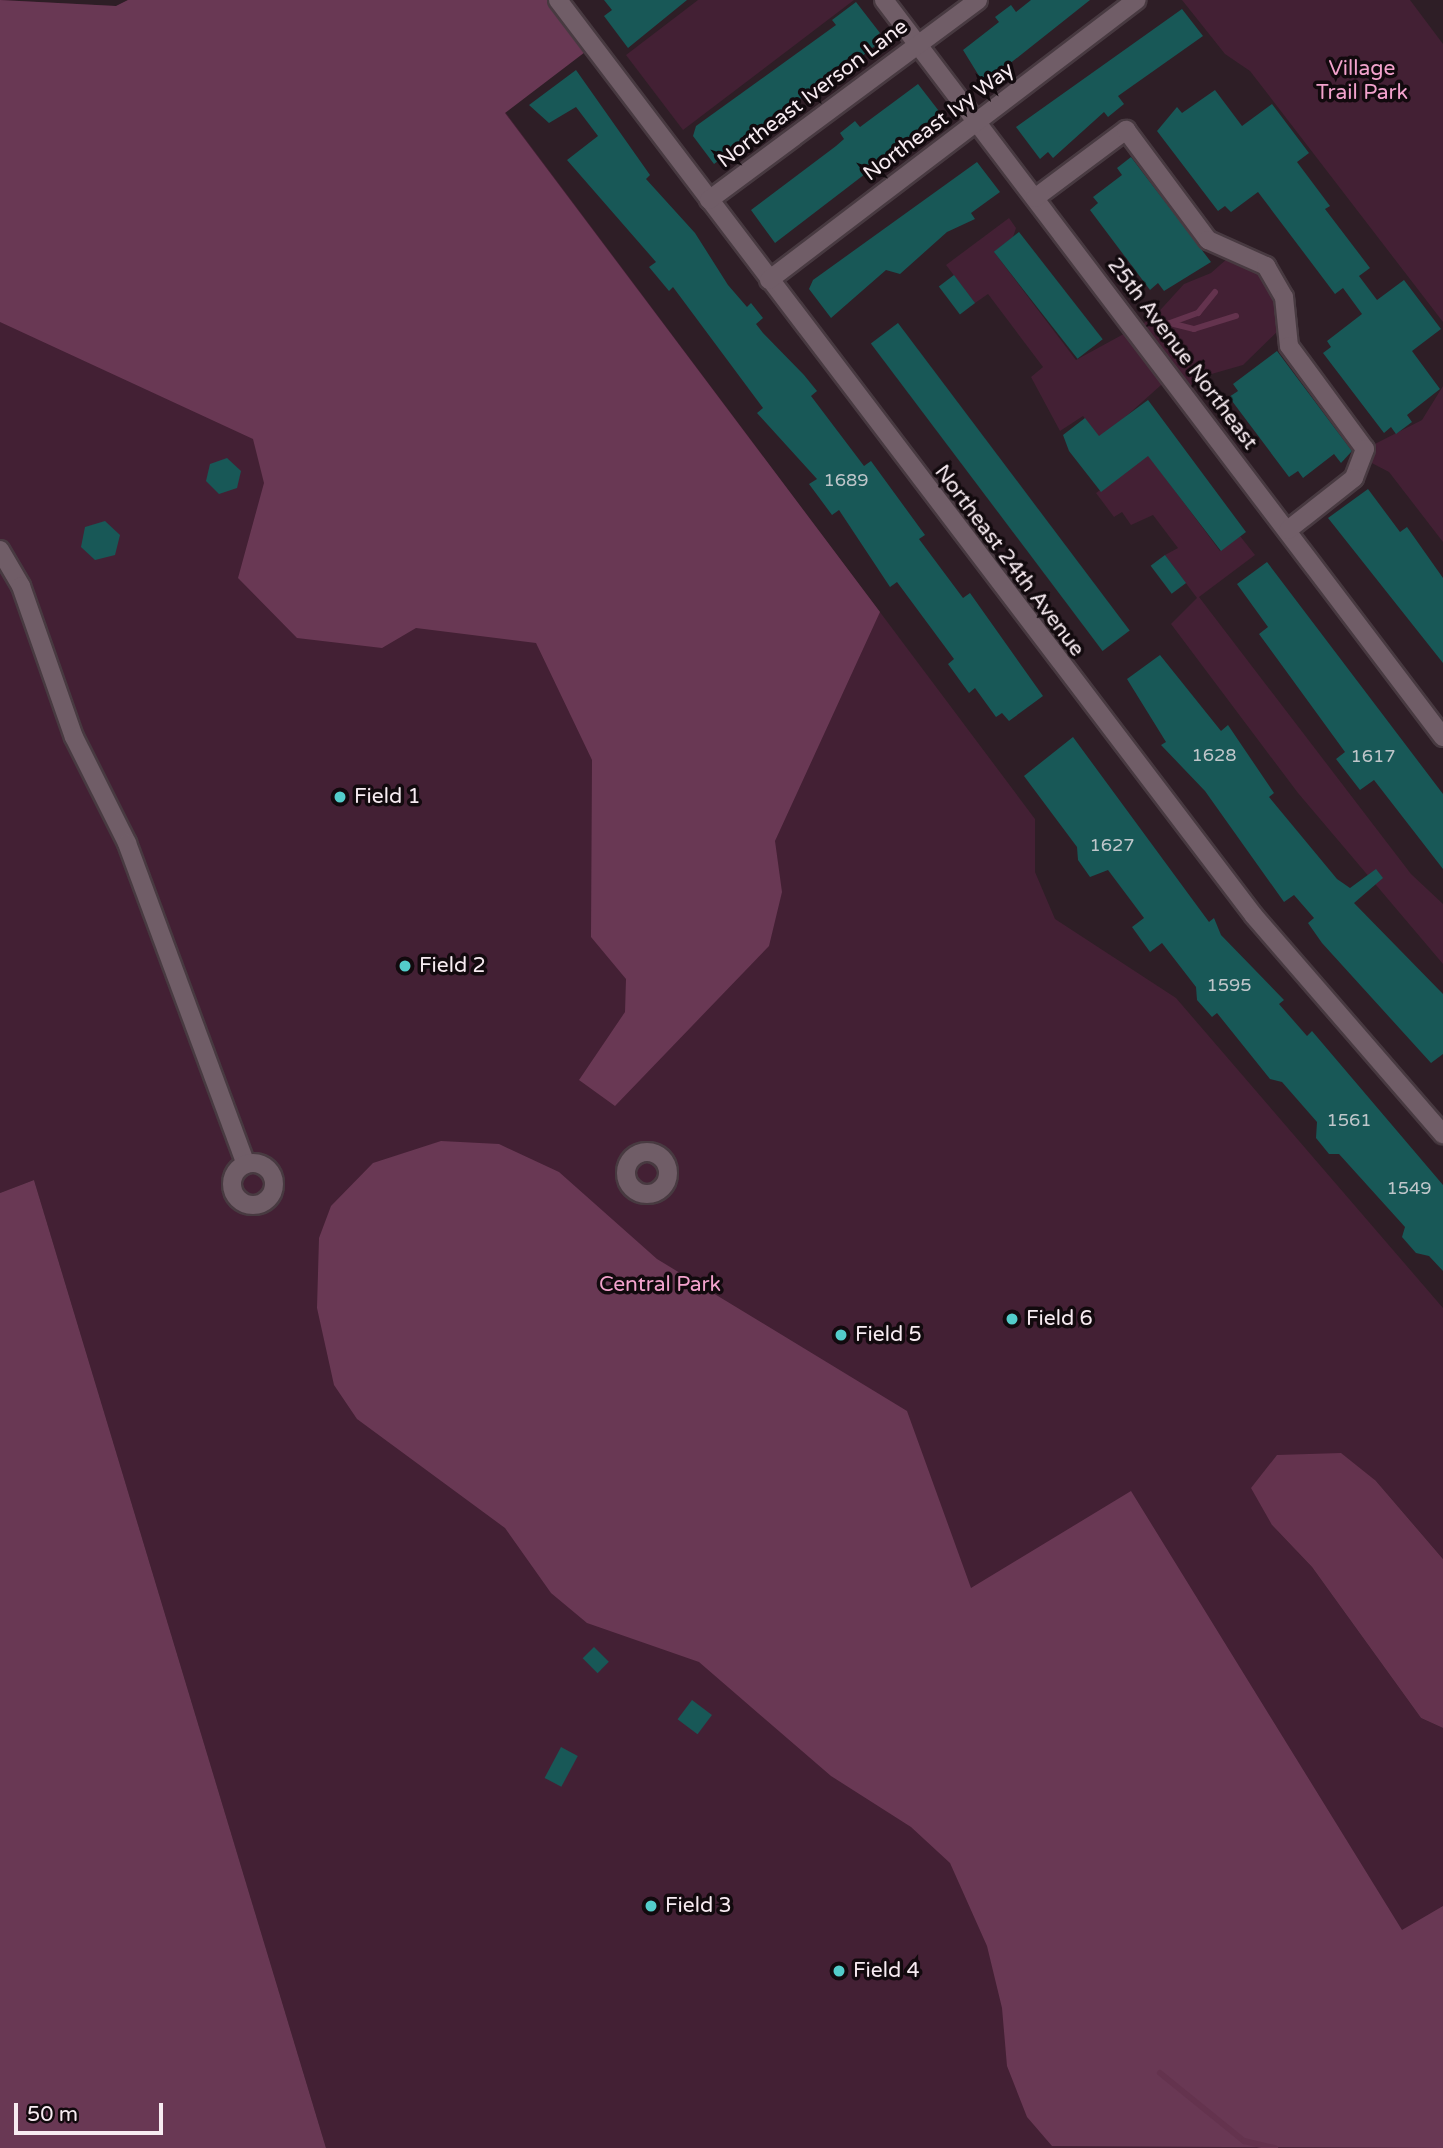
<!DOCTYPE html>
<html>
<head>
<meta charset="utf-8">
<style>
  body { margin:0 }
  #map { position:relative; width:1443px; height:2148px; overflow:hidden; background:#2e1e26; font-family:"Varela Round",sans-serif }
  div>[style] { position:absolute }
  .green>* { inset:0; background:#432034 }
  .forest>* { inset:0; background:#693854 }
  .water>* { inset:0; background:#64334e }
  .stream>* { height:6px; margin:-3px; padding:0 3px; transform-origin:3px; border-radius:3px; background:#64334e }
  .building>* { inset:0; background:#185857; transform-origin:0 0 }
  .roads { filter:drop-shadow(2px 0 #483a41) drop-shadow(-2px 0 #483a41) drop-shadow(0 2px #483a41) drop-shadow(0 -2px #483a41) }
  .minor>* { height:18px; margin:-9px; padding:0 9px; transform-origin:9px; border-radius:9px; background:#705d67 }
  .minor>.ring { margin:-9px; padding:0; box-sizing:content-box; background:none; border:18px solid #705d67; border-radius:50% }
  .dots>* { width:19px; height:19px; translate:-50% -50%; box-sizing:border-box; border:4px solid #120a0e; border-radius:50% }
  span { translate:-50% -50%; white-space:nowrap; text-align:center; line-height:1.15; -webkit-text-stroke:7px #120a0e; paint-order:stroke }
  .number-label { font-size:18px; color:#bfc6ca }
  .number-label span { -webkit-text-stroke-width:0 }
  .park-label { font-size:21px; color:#f2a2cc }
  .street-label { font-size:21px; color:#f7ebf1 }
  .poi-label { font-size:21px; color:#f7ebf1 }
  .left { translate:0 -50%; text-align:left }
  .scale { position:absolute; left:14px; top:2103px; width:149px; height:32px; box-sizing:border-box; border:4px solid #f7ebf1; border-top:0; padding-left:9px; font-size:21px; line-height:24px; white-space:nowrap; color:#f7ebf1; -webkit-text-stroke:5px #120a0e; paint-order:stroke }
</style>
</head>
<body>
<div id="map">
  <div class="green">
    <i style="clip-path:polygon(0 0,116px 6px,128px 0,506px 113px,1035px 819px,1035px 872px,1055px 919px,1176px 998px,1443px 1308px,1443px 1559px,1376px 1481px,1272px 1525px,1312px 1567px,1421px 1718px,1443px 1728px,1443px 2148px,326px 2148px,34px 1180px,0 1193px)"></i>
    <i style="clip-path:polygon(698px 0,854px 0,683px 130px,626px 55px)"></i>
    <i style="clip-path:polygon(1182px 0,1410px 0,1443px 44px,1443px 322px,1250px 71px,1225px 54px)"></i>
    <i style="clip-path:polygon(1009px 218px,1016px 228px,1013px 237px,994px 252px,1076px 360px,1153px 318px,1184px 284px,1211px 273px,1237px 250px,1266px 266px,1286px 323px,1243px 365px,1208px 375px,1184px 394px,1170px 377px,1122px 420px,1220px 551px,1240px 536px,1255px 555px,1199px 597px,1411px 874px,1443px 904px,1443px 964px,1298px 793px,1171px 624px,1197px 598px,1165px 555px,1178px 548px,1153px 515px,1131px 525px,1122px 512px,1114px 517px,1096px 493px,1126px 472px,1083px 416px,1060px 431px,1031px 377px,1043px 367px,988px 294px,975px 303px,946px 265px)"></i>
    <i style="clip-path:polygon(1443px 386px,1443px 542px,1389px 472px,1366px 460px,1365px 449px,1422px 420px)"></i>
  </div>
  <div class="forest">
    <i style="clip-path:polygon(0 0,116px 6px,128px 0,558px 0,593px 46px,505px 113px,880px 612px,775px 841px,782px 892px,769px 946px,615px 1106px,579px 1080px,625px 1012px,626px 979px,591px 937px,592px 760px,536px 643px,416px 628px,382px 648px,297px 638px,238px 578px,264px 483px,253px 439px,0 322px)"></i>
    <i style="clip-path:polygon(441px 1141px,499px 1144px,559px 1172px,657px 1259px,907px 1411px,971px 1588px,1131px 1491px,1402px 1930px,1443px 1906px,1443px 2148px,1052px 2146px,1027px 2117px,1007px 2066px,1002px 2008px,987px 1946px,950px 1863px,911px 1827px,831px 1776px,699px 1662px,587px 1623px,551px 1593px,505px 1528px,357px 1419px,334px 1385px,317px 1308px,319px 1238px,331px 1206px,373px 1163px)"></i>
    <i style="clip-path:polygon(34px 1180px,326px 2148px,0 2148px,0 1193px)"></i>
  </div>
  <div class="water">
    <i style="clip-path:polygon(1341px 1453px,1376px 1481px,1443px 1559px,1443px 1728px,1421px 1718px,1312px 1567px,1272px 1525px,1251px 1488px,1277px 1455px)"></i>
  </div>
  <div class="stream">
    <i style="left:1170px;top:323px;width:25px;rotate:14deg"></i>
    <i style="left:1194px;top:329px;width:44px;rotate:-17.2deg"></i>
    <i style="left:1170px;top:323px;width:30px;rotate:-20deg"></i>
    <i style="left:1198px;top:313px;width:27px;rotate:-51deg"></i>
    <i style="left:1160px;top:2073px;width:108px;rotate:39deg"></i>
    <i style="left:1244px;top:2141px;width:32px;rotate:13deg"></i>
  </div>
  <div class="building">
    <i style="clip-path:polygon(604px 0,687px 0,628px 48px,604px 16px,612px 10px)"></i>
    <i style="clip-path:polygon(1031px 0,1090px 0,984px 84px,963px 50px,999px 22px,995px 17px,1011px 5px,1016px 12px)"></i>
    <i style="clip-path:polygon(856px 2px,880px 33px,872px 40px,876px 45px,861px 57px,857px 52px,823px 78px,828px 85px,812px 97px,809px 92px,714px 164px,693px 136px,696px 126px,836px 25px,832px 20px)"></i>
    <i style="clip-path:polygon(1182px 9px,1203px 36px,1118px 96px,1124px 104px,1108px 117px,1104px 112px,1053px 158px,1048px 152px,1040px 159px,1016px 127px)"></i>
    <i style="clip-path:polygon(576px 70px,650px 175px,646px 179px,695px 233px,728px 285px,747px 307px,751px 303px,763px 318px,756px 324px,763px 333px,804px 375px,817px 391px,811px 396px,864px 466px,871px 461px,925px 535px,919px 539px,963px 598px,970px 593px,1043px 696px,1009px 721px,1002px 713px,996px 717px,975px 688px,969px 693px,948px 664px,954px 659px,897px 582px,890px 587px,839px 510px,832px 515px,809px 484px,817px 479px,757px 413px,763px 408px,673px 287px,669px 291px,649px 267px,656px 262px,567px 160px,598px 136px,576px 107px,549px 123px,529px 105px)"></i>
    <i style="clip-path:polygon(918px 84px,942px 115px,775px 243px,751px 210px,836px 146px,844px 139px,840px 133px,855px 121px,860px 127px)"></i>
    <i style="clip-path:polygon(1215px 90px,1242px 126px,1272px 104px,1309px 153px,1297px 162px,1330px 206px,1325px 209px,1370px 268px,1359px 276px,1377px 300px,1404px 280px,1441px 329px,1412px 351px,1440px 389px,1407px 415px,1412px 422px,1396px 434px,1391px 427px,1384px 433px,1323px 353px,1331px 347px,1327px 341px,1362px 314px,1343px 288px,1335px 294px,1258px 192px,1231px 212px,1225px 206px,1218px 211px,1157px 131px,1177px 107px,1182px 113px)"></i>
    <i style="clip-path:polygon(1131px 157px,1211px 262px,1164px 291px,1158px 283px,1150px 290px,1090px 210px,1098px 203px,1093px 197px,1122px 175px,1117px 168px)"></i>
    <i style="clip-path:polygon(977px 162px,1000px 192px,971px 213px,975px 219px,947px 232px,900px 274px,886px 270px,831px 318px,809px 289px,813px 280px)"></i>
    <i style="left:1019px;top:232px;width:136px;height:32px;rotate:52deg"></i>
    <i style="left:954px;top:275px;width:35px;height:19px;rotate:53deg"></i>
    <i style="left:898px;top:323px;width:385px;height:34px;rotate:53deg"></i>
    <i style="clip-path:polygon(1277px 351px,1352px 451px,1341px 463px,1334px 454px,1303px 478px,1298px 471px,1289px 477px,1229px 397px,1238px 391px,1233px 384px)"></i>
    <i style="clip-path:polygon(1148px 400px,1246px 532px,1221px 551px,1148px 456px,1101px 492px,1069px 451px,1063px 435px,1085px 418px,1099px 436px)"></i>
    <i style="clip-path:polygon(227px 458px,241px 471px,237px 488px,219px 494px,206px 481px,210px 464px)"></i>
    <i style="clip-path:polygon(1368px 489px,1400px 532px,1407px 527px,1443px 578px,1443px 663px,1328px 518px)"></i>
    <i style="clip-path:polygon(105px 521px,120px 535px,115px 555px,95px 560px,81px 547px,85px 527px)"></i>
    <i style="left:1165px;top:555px;width:35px;height:18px;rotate:53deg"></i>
    <i style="clip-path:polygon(1267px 562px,1443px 794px,1443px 869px,1374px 780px,1360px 790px,1336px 759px,1345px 752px,1259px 634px,1268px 627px,1237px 584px)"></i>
    <i style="clip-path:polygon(1160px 655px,1221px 731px,1228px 725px,1274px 793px,1269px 797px,1337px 879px,1350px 888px,1376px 869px,1383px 878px,1354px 903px,1443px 994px,1443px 1054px,1431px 1063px,1322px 943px,1308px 923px,1314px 918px,1294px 895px,1284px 902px,1205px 791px,1161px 745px,1166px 742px,1127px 679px)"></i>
    <i style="clip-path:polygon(1073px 737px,1209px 922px,1214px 918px,1221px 935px,1284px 1000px,1279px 1004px,1307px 1036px,1312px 1031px,1443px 1185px,1443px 1271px,1429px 1256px,1416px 1253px,1402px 1237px,1405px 1227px,1339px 1154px,1329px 1154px,1316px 1138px,1317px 1122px,1282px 1082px,1270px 1079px,1217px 1013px,1212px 1017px,1197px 1000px,1196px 987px,1162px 943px,1150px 952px,1132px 927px,1144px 918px,1108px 870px,1090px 877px,1078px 860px,1077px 847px,1024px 776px)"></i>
    <i style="left:594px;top:1647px;width:21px;height:16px;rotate:45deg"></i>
    <i style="left:692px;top:1700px;width:25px;height:24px;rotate:37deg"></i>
    <i style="left:561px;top:1747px;width:19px;height:35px;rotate:28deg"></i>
  </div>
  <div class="roads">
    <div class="minor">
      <i style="left:558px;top:0;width:1150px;rotate:52.77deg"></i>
      <i style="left:1254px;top:916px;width:289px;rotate:49.1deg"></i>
      <i style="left:884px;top:0;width:925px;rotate:52.82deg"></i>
      <i style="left:1035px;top:198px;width:114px;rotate:-36.8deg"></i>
      <i style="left:1126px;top:130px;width:137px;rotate:53.3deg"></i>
      <i style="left:1208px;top:240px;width:64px;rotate:24.1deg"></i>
      <i style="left:1266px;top:266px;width:36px;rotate:60deg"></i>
      <i style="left:1284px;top:297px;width:49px;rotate:84.2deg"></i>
      <i style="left:1289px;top:346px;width:128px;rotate:53.6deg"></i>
      <i style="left:1365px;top:449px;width:31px;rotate:111deg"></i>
      <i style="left:1354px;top:478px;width:84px;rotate:141.8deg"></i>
      <i style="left:709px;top:200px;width:335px;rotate:-36.6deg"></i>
      <i style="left:769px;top:280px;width:462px;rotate:-37.3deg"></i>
      <i style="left:0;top:550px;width:42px;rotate:59.7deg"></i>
      <i style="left:21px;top:586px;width:160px;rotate:70.7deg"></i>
      <i style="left:74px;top:737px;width:119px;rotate:63.4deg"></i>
      <i style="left:127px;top:843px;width:342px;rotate:69.7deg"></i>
      <i class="ring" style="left:626px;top:1152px;width:24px;height:24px"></i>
      <i class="ring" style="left:232px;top:1163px;width:24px;height:24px"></i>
    </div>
  </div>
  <div class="dots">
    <i style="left:340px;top:797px;background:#53cdcb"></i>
    <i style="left:405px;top:966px;background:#53cdcb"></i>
    <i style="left:1012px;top:1319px;background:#53cdcb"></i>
    <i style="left:841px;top:1335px;background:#53cdcb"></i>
    <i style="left:651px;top:1906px;background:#53cdcb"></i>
    <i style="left:839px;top:1971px;background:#53cdcb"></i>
  </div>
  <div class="number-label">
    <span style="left:846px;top:480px">1689</span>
    <span style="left:1214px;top:755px">1628</span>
    <span style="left:1373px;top:756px">1617</span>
    <span style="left:1112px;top:845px">1627</span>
    <span style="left:1229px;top:985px">1595</span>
    <span style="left:1349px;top:1120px">1561</span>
    <span style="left:1409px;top:1188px">1549</span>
  </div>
  <div class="park-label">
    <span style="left:1362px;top:81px">Village<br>Trail Park</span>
    <span style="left:660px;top:1285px">Central Park</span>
  </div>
  <div class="street-label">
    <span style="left:813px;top:94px;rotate:-37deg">Northeast Iverson Lane</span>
    <span style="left:939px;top:122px;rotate:-37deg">Northeast Ivy Way</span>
    <span style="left:1182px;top:354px;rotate:53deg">25th Avenue Northeast</span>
    <span style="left:1009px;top:561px;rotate:53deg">Northeast 24th Avenue</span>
  </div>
  <div class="poi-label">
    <span class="left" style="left:354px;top:797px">Field 1</span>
    <span class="left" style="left:419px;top:966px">Field 2</span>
    <span class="left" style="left:1026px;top:1319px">Field 6</span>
    <span class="left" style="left:855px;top:1335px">Field 5</span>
    <span class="left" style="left:665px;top:1906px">Field 3</span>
    <span class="left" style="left:853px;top:1971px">Field 4</span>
  </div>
  <div class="scale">50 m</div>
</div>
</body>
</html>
